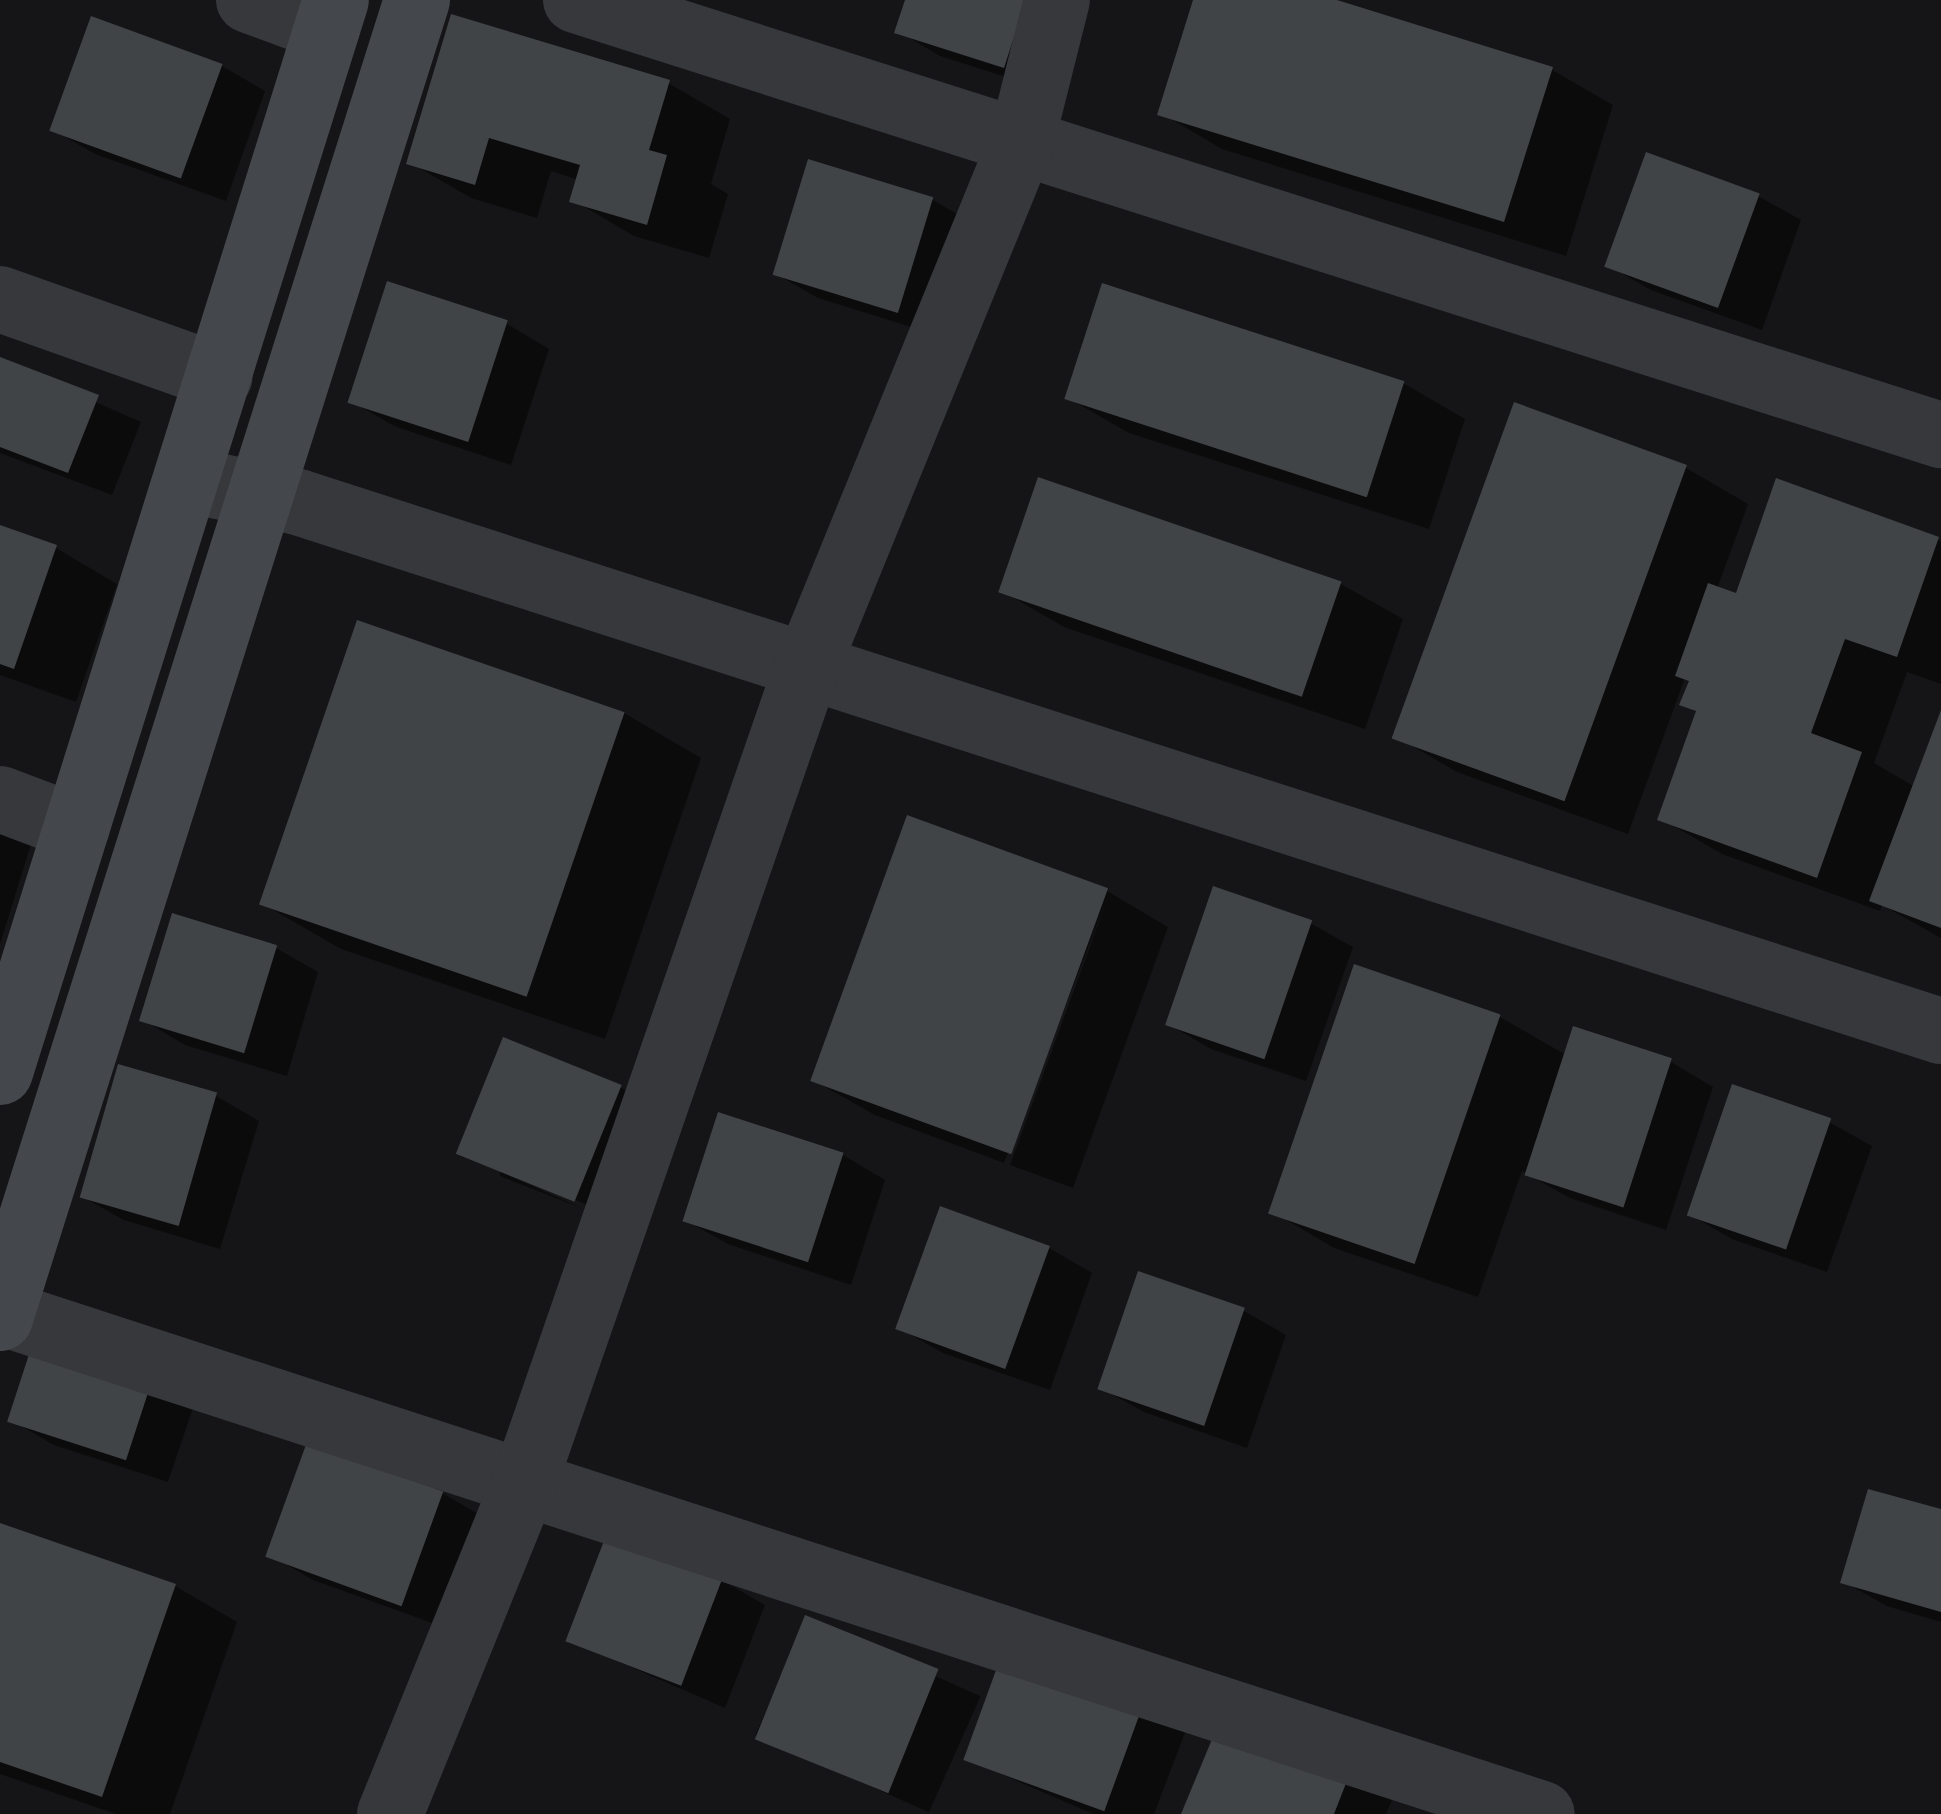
<!DOCTYPE html>
<html>
<head>
<meta charset="utf-8">
<style>
  body { margin:0 }
  #map { position:relative; width:1941px; height:1814px; overflow:hidden; background:#151517; font-family:Lato,sans-serif }
  div>[style] { position:absolute }
  .shadow>* { inset:0; background:#0007; transform-origin:0 0 }
  .building>* { inset:0; background:#414447; transform-origin:0 0 }
  .street>* { height:66px; margin:-33px; padding:0 33px; transform-origin:33px; border-radius:33px; background:#36383c }
  .secondary>* { height:66px; margin:-33px; padding:0 33px; transform-origin:33px; border-radius:33px; background:#44474c }
  span { translate:-50% -50%; white-space:nowrap; text-align:center; line-height:1.15; -webkit-text-stroke:9px #101012; paint-order:stroke }
</style>
</head>
<body>
<div id="map">
  <div class="shadow">
    <i style="clip-path:polygon(908px 0,1076px 0,1047px 90px,940px 56px,898px 31px)"></i>
    <i style="clip-path:polygon(1196px 0,1326px 0,1552px 70px,1613px 105px,1566px 256px,1222px 149px,1161px 113px)"></i>
    <i style="clip-path:polygon(453px 18px,668px 83px,730px 119px,711px 184px,728px 194px,709px 258px,634px 236px,573px 200px,579px 180px,551px 171px,537px 218px,471px 198px,409px 162px)"></i>
    <i style="clip-path:polygon(92px 19px,222px 66px,265px 91px,226px 201px,95px 154px,52px 129px)"></i>
    <i style="clip-path:polygon(1758px 196px,1801px 220px,1762px 330px,1651px 290px,1609px 266px)"></i>
    <i style="clip-path:polygon(931px 199px,974px 224px,940px 336px,818px 298px,776px 274px)"></i>
    <i style="clip-path:polygon(507px 324px,549px 349px,511px 465px,394px 426px,351px 401px)"></i>
    <i style="clip-path:polygon(0 360px,141px 422px,112px 495px,0 453px)"></i>
    <i style="clip-path:polygon(1403px 383px,1465px 419px,1429px 529px,1129px 433px,1068px 398px)"></i>
    <i style="clip-path:polygon(1515px 406px,1686px 468px,1748px 504px,1717px 589px,1737px 597px,1778px 482px,1941px 541px,1941px 684px,1907px 672px,1874px 763px,1915px 787px,1941px 717px,1941px 938px,1882px 905px,1880px 911px,1722px 854px,1660px 818px,1699px 713px,1683px 704px,1692px 682px,1685px 678px,1628px 834px,1457px 772px,1395px 736px)"></i>
    <i style="clip-path:polygon(0 529px,56px 548px,117px 584px,76px 702px,0 675px)"></i>
    <i style="clip-path:polygon(1341px 584px,1403px 619px,1365px 729px,1064px 627px,1002px 591px)"></i>
    <i style="clip-path:polygon(624px 713px,701px 758px,605px 1039px,341px 949px,263px 904px)"></i>
    <i style="clip-path:polygon(0 819px,33px 838px,0 944px)"></i>
    <i style="clip-path:polygon(1107px 891px,1168px 927px,1073px 1188px,1010px 1165px,1108px 897px,1004px 1163px,875px 1115px,813px 1080px)"></i>
    <i style="clip-path:polygon(1310px 923px,1353px 947px,1306px 1081px,1211px 1049px,1168px 1024px)"></i>
    <i style="clip-path:polygon(276px 948px,318px 972px,287px 1076px,185px 1045px,143px 1020px)"></i>
    <i style="clip-path:polygon(1356px 968px,1500px 1017px,1566px 1055px,1671px 1062px,1713px 1087px,1666px 1230px,1570px 1198px,1522px 1171px,1478px 1297px,1334px 1248px,1273px 1212px)"></i>
    <i style="clip-path:polygon(120px 1068px,216px 1096px,259px 1121px,220px 1249px,124px 1220px,81px 1196px)"></i>
    <i style="clip-path:polygon(evenodd,620px 1087px,663px 1112px,617px 1224px,459px 1153px,620px 1087px,500px 1169px,588px 1205px,586px 1210px,500px 1176px,500px 1169px)"></i>
    <i style="clip-path:polygon(1829px 1122px,1872px 1146px,1827px 1272px,1732px 1239px,1689px 1214px)"></i>
    <i style="clip-path:polygon(843px 1155px,885px 1180px,851px 1285px,728px 1244px,685px 1220px)"></i>
    <i style="clip-path:polygon(1049px 1248px,1092px 1273px,1050px 1390px,943px 1353px,901px 1329px)"></i>
    <i style="clip-path:polygon(1244px 1311px,1286px 1335px,1247px 1448px,1144px 1412px,1101px 1388px)"></i>
    <i style="clip-path:polygon(152px 1380px,194px 1405px,168px 1482px,54px 1445px,11px 1420px)"></i>
    <i style="clip-path:polygon(442px 1493px,485px 1518px,446px 1628px,313px 1580px,270px 1555px)"></i>
    <i style="clip-path:polygon(1941px 1512px,1941px 1622px,1887px 1606px,1844px 1582px)"></i>
    <i style="clip-path:polygon(0 1526px,175px 1586px,237px 1622px,170px 1814px,116px 1814px,0 1774px)"></i>
    <i style="clip-path:polygon(722px 1580px,765px 1605px,725px 1708px,569px 1640px)"></i>
    <i style="left:807px;top:1619px;width:190px;height:127px;rotate:24deg"></i>
    <i style="clip-path:polygon(1143px 1706px,1186px 1730px,1154px 1814px,1093px 1814px,967px 1759px)"></i>
    <i style="clip-path:polygon(1349px 1775px,1392px 1800px,1386px 1814px,1185px 1814px)"></i>
  </div>
  <div class="building">
    <i style="clip-path:polygon(905px 0,1026px 0,1004px 68px,894px 33px)"></i>
    <i style="clip-path:polygon(1193px 0,1337px 0,1553px 67px,1504px 222px,1157px 115px)"></i>
    <i style="clip-path:polygon(451px 14px,670px 80px,649px 150px,667px 155px,647px 225px,569px 202px,580px 165px,489px 138px,475px 185px,406px 164px)"></i>
    <i style="left:91px;top:16px;width:140px;height:122px;rotate:20deg"></i>
    <i style="left:1646px;top:152px;width:121px;height:122px;rotate:20deg"></i>
    <i style="left:808px;top:159px;width:131px;height:121px;rotate:17deg"></i>
    <i style="left:387px;top:281px;width:127px;height:128px;rotate:18deg"></i>
    <i style="left:1102px;top:283px;width:318px;height:122px;rotate:18deg"></i>
    <i style="clip-path:polygon(0 357px,99px 395px,68px 473px,0 447px)"></i>
    <i style="left:1514px;top:402px;width:184px;height:358px;rotate:20deg"></i>
    <i style="left:1038px;top:477px;width:321px;height:122px;rotate:19deg"></i>
    <i style="clip-path:polygon(1776px 478px,1939px 537px,1897px 657px,1845px 639px,1811px 733px,1862px 752px,1817px 878px,1657px 820px,1696px 711px,1679px 705px,1689px 681px,1675px 676px,1708px 583px,1736px 593px)"></i>
    <i style="clip-path:polygon(0 525px,57px 545px,14px 669px,0 664px)"></i>
    <i style="left:357px;top:620px;width:283px;height:301px;rotate:19deg"></i>
    <i style="clip-path:polygon(1941px 710px,1941px 928px,1869px 901px)"></i>
    <i style="left:907px;top:815px;width:214px;height:283px;rotate:20deg"></i>
    <i style="left:1213px;top:886px;width:105px;height:147px;rotate:19deg"></i>
    <i style="left:172px;top:913px;width:110px;height:113px;rotate:17deg"></i>
    <i style="left:1354px;top:964px;width:155px;height:264px;rotate:19deg"></i>
    <i style="left:1573px;top:1026px;width:104px;height:157px;rotate:18deg"></i>
    <i style="left:503px;top:1037px;width:128px;height:126px;rotate:22deg"></i>
    <i style="left:118px;top:1064px;width:103px;height:139px;rotate:16deg"></i>
    <i style="left:1732px;top:1084px;width:105px;height:139px;rotate:19deg"></i>
    <i style="left:718px;top:1112px;width:132px;height:115px;rotate:18deg"></i>
    <i style="left:940px;top:1206px;width:117px;height:131px;rotate:20deg"></i>
    <i style="left:1138px;top:1271px;width:113px;height:125px;rotate:19deg"></i>
    <i style="left:34px;top:1339px;width:125px;height:87px;rotate:18deg"></i>
    <i style="left:307px;top:1442px;width:145px;height:122px;rotate:20deg"></i>
    <i style="clip-path:polygon(1868px 1489px,1941px 1509px,1941px 1612px,1840px 1583px)"></i>
    <i style="clip-path:polygon(0 1523px,176px 1584px,102px 1797px,0 1762px)"></i>
    <i style="left:607px;top:1533px;width:124px;height:116px;rotate:21deg"></i>
    <i style="left:805px;top:1615px;width:144px;height:134px;rotate:22deg"></i>
    <i style="left:1003px;top:1651px;width:150px;height:116px;rotate:20deg"></i>
    <i style="clip-path:polygon(1220px 1720px,1350px 1773px,1334px 1814px,1181px 1814px)"></i>
  </div>
  <div class="street">
    <i style="left:249px;top:0;width:83px;rotate:20.4deg"></i>
    <i style="left:576px;top:0;width:1433px;rotate:17.68deg"></i>
    <i style="left:0;top:299px;width:233px;rotate:19.5deg"></i>
    <i style="left:187px;top:480px;width:113px;rotate:11.2deg"></i>
    <i style="left:298px;top:502px;width:1726px;rotate:17.85deg"></i>
    <i style="left:0;top:799px;width:82px;rotate:20.6deg"></i>
    <i style="left:2px;top:1313px;width:1619px;rotate:18.02deg"></i>
    <i style="left:390px;top:1814px;width:356px;rotate:-67.9deg"></i>
    <i style="left:524px;top:1484px;width:865px;rotate:-70.89deg"></i>
    <i style="left:807px;top:667px;width:566px;rotate:-67.79deg"></i>
    <i style="left:1021px;top:143px;width:147px;rotate:-75.9deg"></i>
  </div>
  <div class="secondary">
    <i style="left:0;top:1072px;width:1123px;rotate:-72.6deg"></i>
    <i style="left:0;top:1318px;width:1382px;rotate:-72.44deg"></i>
  </div>
</div>
</body>
</html>
